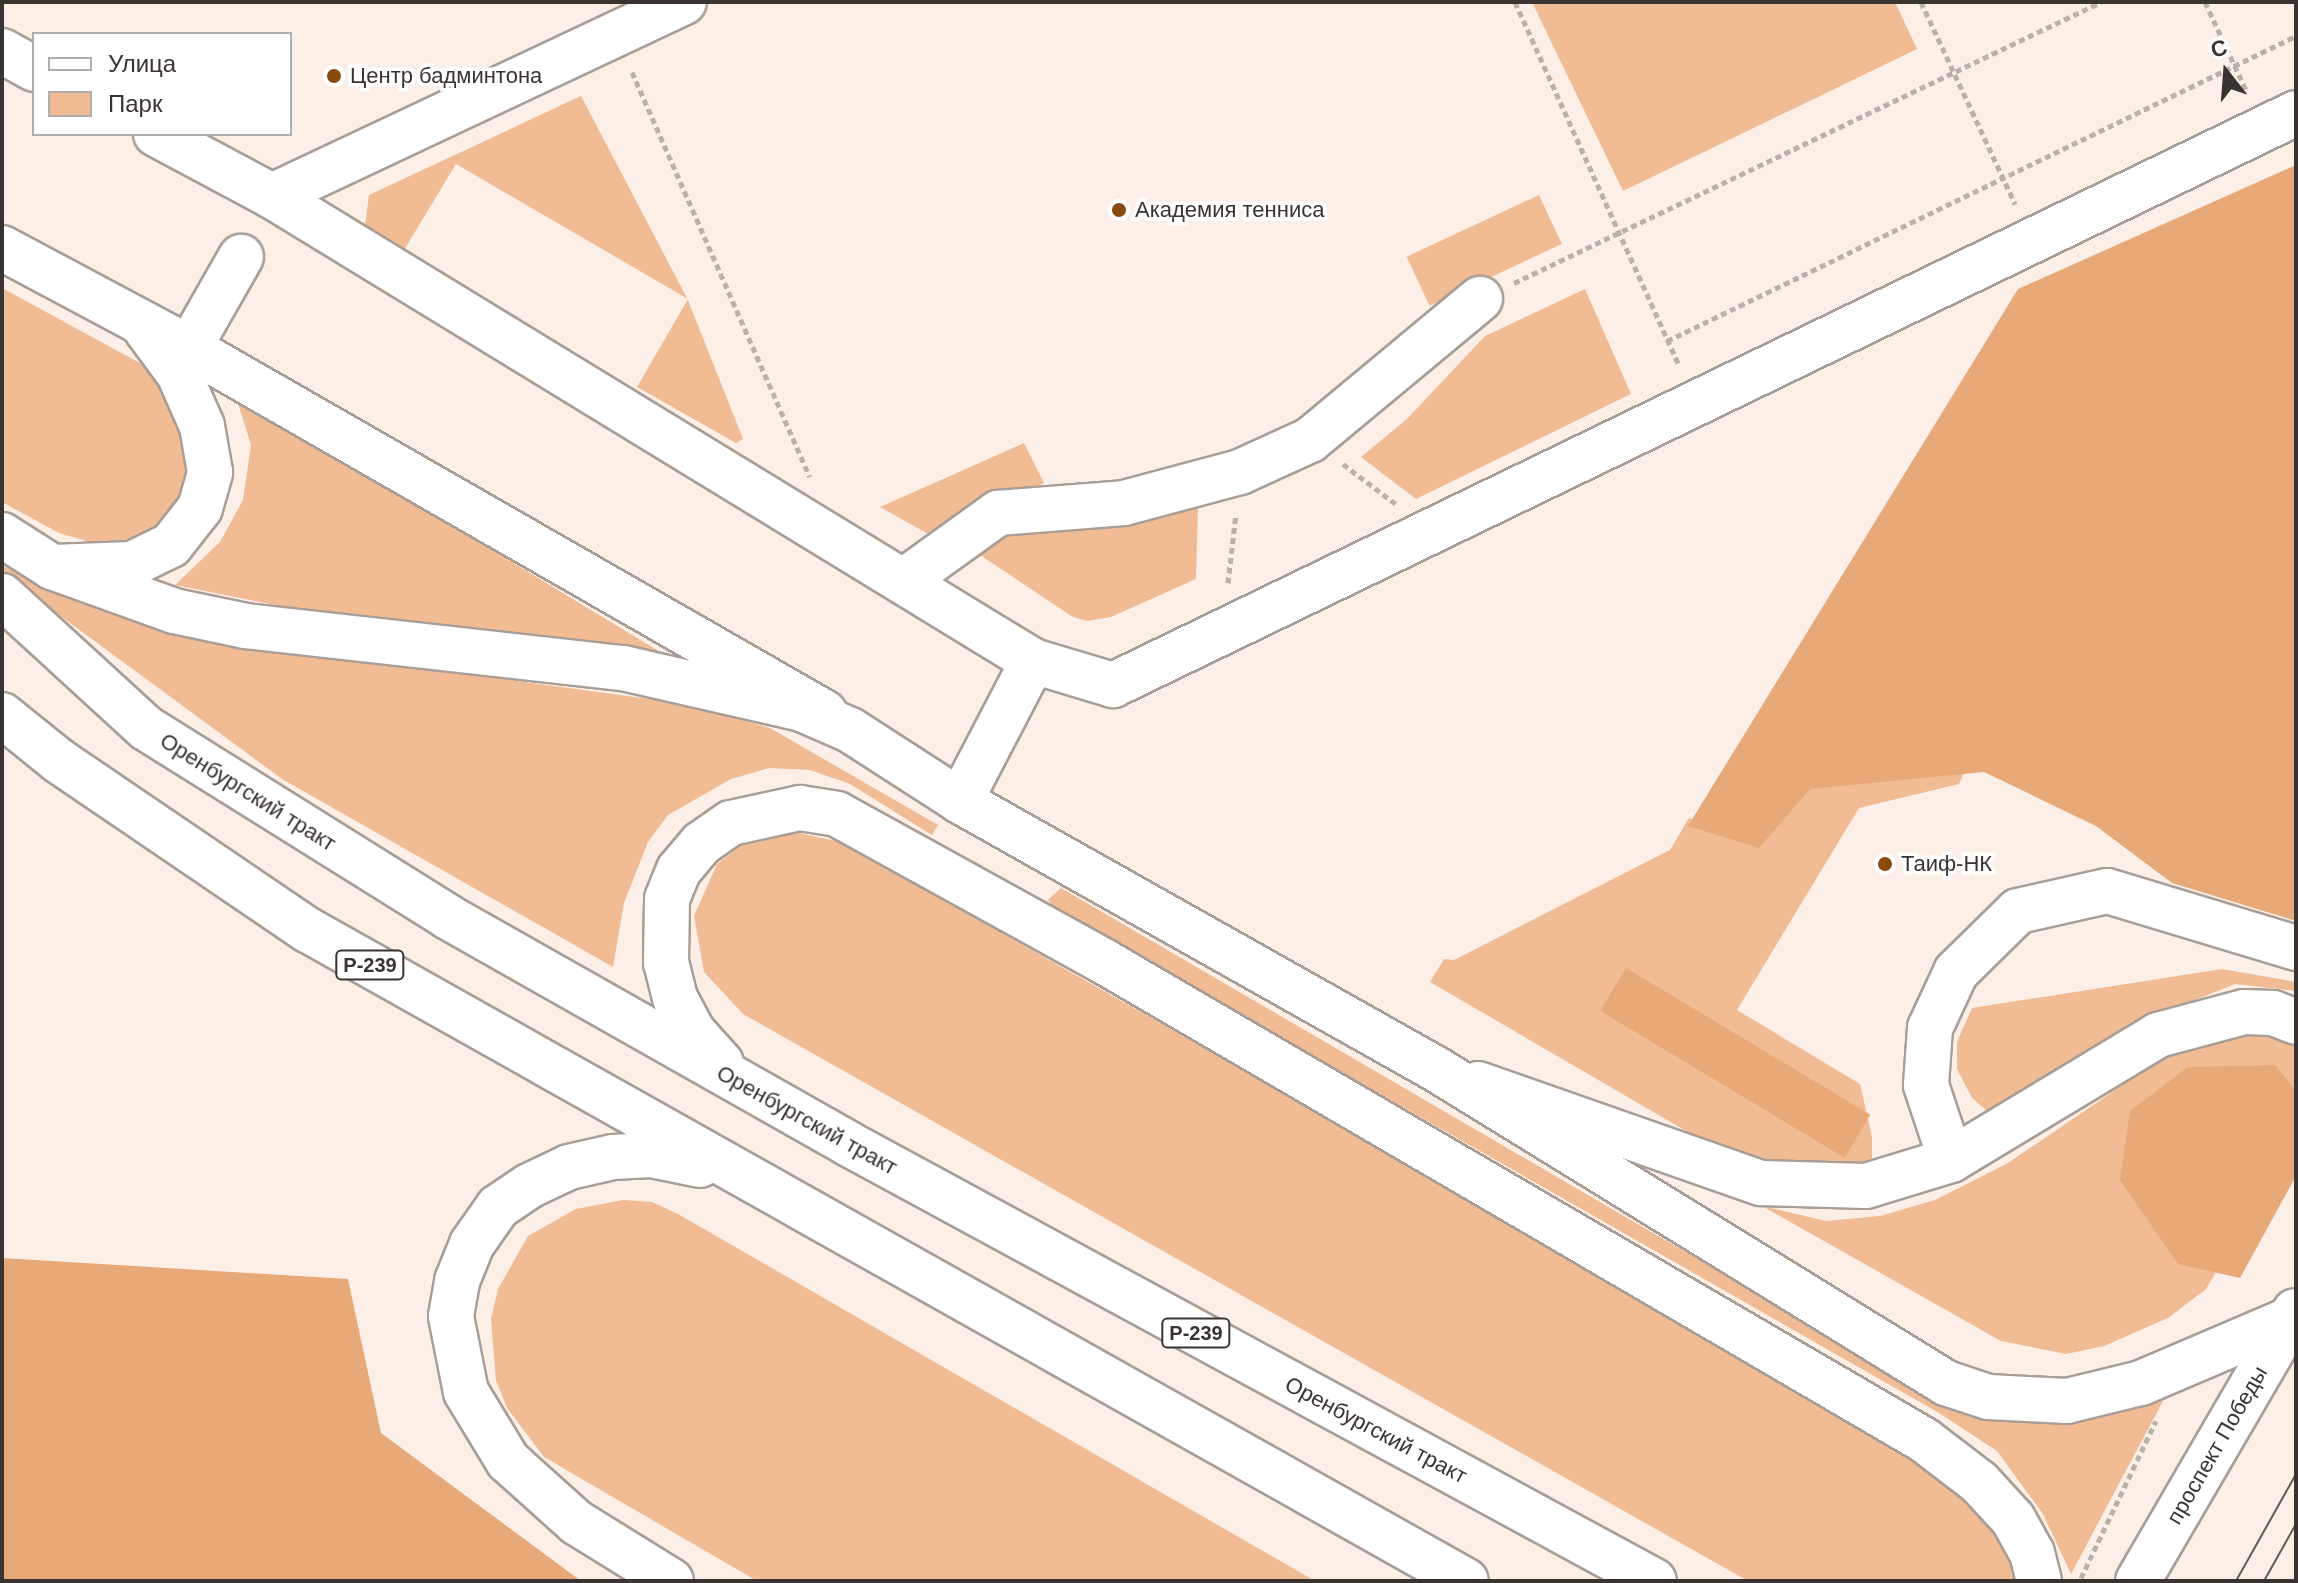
<!DOCTYPE html>
<html>
<head>
<meta charset="utf-8">
<style>
  body { margin:0 }
  #map { position:relative; width:2298px; height:1583px; overflow:hidden; background:#fbefe7; font-family:Helvetica,sans-serif }
  div>[style] { position:absolute }
  .green>* { inset:0; background:#f1bb93; transform-origin:0 0 }
  .forest>* { inset:0; background:#e8a979; transform-origin:0 0 }
  .path>* { height:5px; margin-top:-2.5px; transform-origin:0; background:repeating-linear-gradient(90deg,#bbb1ab 0 6px,transparent 0 10px) }
  .roads { filter:drop-shadow(2px 0 #a99e97) drop-shadow(-2px 0 #a99e97) drop-shadow(0 2px #a99e97) drop-shadow(0 -2px #a99e97) }
  .minor>* { height:44px; margin:-22px; padding:0 22px; transform-origin:22px; border-radius:22px; background:#fff }
  .major>* { height:44px; margin:-22px; padding:0 22px; transform-origin:22px; border-radius:22px; background:#fff }
  .tram>* { height:2px; margin:-1px; padding:0 1px; transform-origin:1px; border-radius:1px; background:#615a56 }
  .dots>* { width:22px; height:22px; translate:-50% -50%; box-sizing:border-box; border:4px solid #fff; border-radius:50% }
  span { translate:-50% -50%; white-space:nowrap; text-align:center; line-height:1.15; -webkit-text-stroke:7px #fff; paint-order:stroke }
  .shield-label span { padding:2px 6px; background:#fff; border:2px solid; border-radius:6px; -webkit-text-stroke-width:0 }
  .shield-label { font-size:20px; color:#393431; font-weight:700 }
  .poi-label { font-size:22px; color:#393431 }
  .left { translate:0 -50%; text-align:left }
  .street-label { font-size:22px; color:#393431 }
  .frame { position:absolute; inset:0; border:4px solid #393431; pointer-events:none }
  .legend { position:absolute; left:32px; top:32px; width:260px; height:104px; box-sizing:border-box; background:#fff; border:2px solid #b0aead; margin:0; padding:10px 14px; list-style:none; font-size:24px; color:#393431 }
  .legend li { display:flex; align-items:center; gap:16px; height:40px }
  .legend b { width:40px; border:2px solid #b0aead }
  .north { position:absolute; left:2186px; top:32px; width:80px; height:80px; -webkit-text-stroke:6px #fff; paint-order:stroke; rotate:343deg; font-size:22px; font-weight:700; line-height:32px; text-align:center; color:#393431 }
  .north::after { content:''; display:block; margin:auto; width:28px; height:36px; background:#393431; clip-path:polygon(50% 0,100% 100%,50% 72%,0 100%) }
</style>
</head>
<body>
<div id="map">
  <div class="green">
    <i style="clip-path:polygon(1532px 2px,1895px 2px,1917px 49px,1623px 191px)"></i>
    <i style="clip-path:polygon(581px 96px,688px 300px,743px 439px,736px 443px,637px 387px,688px 299px,456px 164px,404px 250px,364px 233px,369px 195px)"></i>
    <i style="left:1539px;top:195px;width:54px;height:146px;rotate:65deg"></i>
    <i style="clip-path:polygon(2px 288px,149px 368px,183px 403px,192px 486px,167px 523px,107px 547px,59px 533px,2px 502px)"></i>
    <i style="clip-path:polygon(1585px 289px,1631px 394px,1416px 499px,1361px 457px,1407px 419px,1485px 336px)"></i>
    <i style="clip-path:polygon(221px 386px,675px 661px,320px 614px,175px 585px,220px 542px,243px 500px,251px 445px,238px 403px)"></i>
    <i style="clip-path:polygon(1024px 443px,1044px 483px,930px 535px,880px 507px)"></i>
    <i style="clip-path:polygon(1198px 505px,1196px 579px,1111px 617px,1087px 621px,1073px 617px,971px 549px,1032px 522px)"></i>
    <i style="clip-path:polygon(2px 566px,171px 634px,686px 704px,770px 728px,938px 825px,932px 835px,850px 784px,810px 770px,769px 768px,731px 779px,668px 815px,648px 842px,624px 903px,613px 967px,282px 779px,2px 573px)"></i>
    <i style="clip-path:polygon(1965px 770px,1959px 784px,1859px 808px,1737px 1010px,1860px 1084px,1872px 1137px,1872px 1160px,1856px 1173px,1823px 1179px,1712px 1146px,1430px 982px,1444px 959px,1454px 960px,1670px 850px,1689px 818px,1758px 843px,1807px 784px)"></i>
    <i style="clip-path:polygon(785px 830px,841px 842px,1958px 1475px,2004px 1537px,2019px 1581px,1748px 1581px,743px 1014px,704px 972px,694px 916px,717px 864px,748px 840px)"></i>
    <i style="clip-path:polygon(1061px 888px,1943px 1402px,2016px 1422px,2066px 1424px,2163px 1401px,2071px 1574px,2043px 1514px,1997px 1451px,1939px 1413px,1054px 908px,1048px 900px)"></i>
    <i style="clip-path:polygon(2222px 969px,2296px 982px,2296px 991px,2235px 984px,2200px 998px,2157px 1019px,2013px 1109px,1987px 1111px,1972px 1098px,1957px 1069px,1957px 1042px,1972px 1008px)"></i>
    <i style="clip-path:polygon(2229px 1027px,2296px 1035px,2296px 1135px,2206px 1289px,2168px 1318px,2104px 1346px,2066px 1354px,2001px 1341px,1762px 1206px,1826px 1221px,1880px 1216px,1935px 1200px,2008px 1163px,2184px 1043px)"></i>
    <i style="clip-path:polygon(623px 1200px,652px 1202px,678px 1214px,1315px 1581px,757px 1581px,544px 1457px,507px 1408px,496px 1380px,491px 1319px,498px 1289px,528px 1236px,576px 1209px)"></i>
  </div>
  <div class="forest">
    <i style="clip-path:polygon(2296px 165px,2296px 921px,2172px 883px,2096px 826px,1984px 772px,1810px 789px,1759px 848px,1688px 826px,2018px 289px)"></i>
    <i style="left:1626px;top:968px;width:285px;height:50px;rotate:31deg"></i>
    <i style="clip-path:polygon(2275px 1065px,2296px 1091px,2296px 1176px,2240px 1278px,2178px 1264px,2120px 1180px,2130px 1111px,2188px 1067px)"></i>
    <i style="clip-path:polygon(2px 1258px,348px 1279px,381px 1433px,581px 1581px,2px 1581px)"></i>
  </div>
  <div class="path">
    <i style="left:1515px;top:2px;width:399px;rotate:65.7deg"></i>
    <i style="left:1921px;top:2px;width:223px;rotate:65deg"></i>
    <i style="left:2205px;top:2px;width:99px;rotate:65deg"></i>
    <i style="left:632px;top:72px;width:442px;rotate:66.3deg"></i>
    <i style="left:1514px;top:283px;width:651px;rotate:-25.58deg"></i>
    <i style="left:1667px;top:341px;width:699px;rotate:-25.87deg"></i>
    <i style="left:1343px;top:464px;width:66px;rotate:37deg"></i>
    <i style="left:1228px;top:583px;width:70px;rotate:-83.5deg"></i>
    <i style="left:2081px;top:1578px;width:174px;rotate:-64.5deg"></i>
  </div>
  <div class="roads">
    <div class="minor">
      <i style="left:2px;top:51px;width:37px;rotate:29deg"></i>
      <i style="left:156px;top:134px;width:132px;rotate:28.1deg"></i>
      <i style="left:272px;top:196px;width:892px;rotate:31.43deg"></i>
      <i style="left:272px;top:196px;width:455px;rotate:-25.2deg"></i>
      <i style="left:2px;top:248px;width:212px;rotate:28.1deg"></i>
      <i style="left:189px;top:348px;width:733px;rotate:29.85deg"></i>
      <i style="left:189px;top:348px;width:105px;rotate:-60.3deg"></i>
      <i style="left:52px;top:567px;width:80px;rotate:-2.1deg"></i>
      <i style="left:132px;top:564px;width:43px;rotate:-26deg"></i>
      <i style="left:171px;top:545px;width:47px;rotate:-51.9deg"></i>
      <i style="left:200px;top:508px;width:37px;rotate:-74deg"></i>
      <i style="left:210px;top:472px;width:47px;rotate:-99.9deg"></i>
      <i style="left:202px;top:426px;width:57px;rotate:-113.9deg"></i>
      <i style="left:179px;top:374px;width:56px;rotate:-126.3deg"></i>
      <i style="left:905px;top:580px;width:115px;rotate:-35.8deg"></i>
      <i style="left:998px;top:513px;width:126px;rotate:-4.5deg"></i>
      <i style="left:1124px;top:503px;width:120px;rotate:-15deg"></i>
      <i style="left:1240px;top:472px;width:77px;rotate:-24.6deg"></i>
      <i style="left:1310px;top:440px;width:221px;rotate:-39.7deg"></i>
      <i style="left:960px;top:801px;width:158px;rotate:-62.5deg"></i>
      <i style="left:1033px;top:661px;width:84px;rotate:16.7deg"></i>
      <i style="left:1113px;top:685px;width:1314px;rotate:-25.8deg"></i>
      <i style="left:2296px;top:948px;width:197px;rotate:-163.2deg"></i>
      <i style="left:2107px;top:891px;width:91px;rotate:167.3deg"></i>
      <i style="left:2018px;top:911px;width:87px;rotate:135.5deg"></i>
      <i style="left:1956px;top:972px;width:62px;rotate:114.9deg"></i>
      <i style="left:1930px;top:1028px;width:57px;rotate:94deg"></i>
      <i style="left:1926px;top:1085px;width:79px;rotate:71.6deg"></i>
      <i style="left:1951px;top:1160px;width:242px;rotate:-31.1deg"></i>
      <i style="left:2158px;top:1035px;width:89px;rotate:-15deg"></i>
      <i style="left:2244px;top:1012px;width:29px;rotate:2deg"></i>
      <i style="left:2273px;top:1013px;width:25px;rotate:21deg"></i>
      <i style="left:1478px;top:1084px;width:300px;rotate:19.3deg"></i>
      <i style="left:1761px;top:1183px;width:105px;rotate:1.6deg"></i>
      <i style="left:1866px;top:1186px;width:89px;rotate:-17deg"></i>
    </div>
    <div class="major">
      <i style="left:2px;top:535px;width:59px;rotate:32.6deg"></i>
      <i style="left:52px;top:567px;width:130px;rotate:19.8deg"></i>
      <i style="left:174px;top:611px;width:74px;rotate:11.8deg"></i>
      <i style="left:246px;top:626px;width:379px;rotate:6.4deg"></i>
      <i style="left:623px;top:668px;width:184px;rotate:12.9deg"></i>
      <i style="left:802px;top:709px;width:52px;rotate:23.6deg"></i>
      <i style="left:850px;top:730px;width:131px;rotate:32.8deg"></i>
      <i style="left:960px;top:801px;width:546px;rotate:29.38deg"></i>
      <i style="left:1436px;top:1069px;width:599px;rotate:31.62deg"></i>
      <i style="left:1946px;top:1383px;width:44px;rotate:18.4deg"></i>
      <i style="left:1988px;top:1397px;width:79px;rotate:2.9deg"></i>
      <i style="left:2067px;top:1401px;width:76px;rotate:-13.7deg"></i>
      <i style="left:2141px;top:1383px;width:163px;rotate:-23.1deg"></i>
      <i style="left:2px;top:596px;width:195px;rotate:42.5deg"></i>
      <i style="left:146px;top:728px;width:356px;rotate:32deg"></i>
      <i style="left:448px;top:917px;width:459px;rotate:29.5deg"></i>
      <i style="left:847px;top:1143px;width:918px;rotate:28.49deg"></i>
      <i style="left:2px;top:715px;width:73px;rotate:38.9deg"></i>
      <i style="left:59px;top:761px;width:301px;rotate:34.2deg"></i>
      <i style="left:308px;top:930px;width:1328px;rotate:29.34deg"></i>
      <i style="left:721px;top:1063px;width:42px;rotate:-132.1deg"></i>
      <i style="left:693px;top:1032px;width:38px;rotate:-118deg"></i>
      <i style="left:675px;top:998px;width:36px;rotate:-104deg"></i>
      <i style="left:666px;top:963px;width:64px;rotate:-89.1deg"></i>
      <i style="left:667px;top:899px;width:31px;rotate:-68deg"></i>
      <i style="left:679px;top:870px;width:35px;rotate:-50deg"></i>
      <i style="left:702px;top:843px;width:35px;rotate:-35deg"></i>
      <i style="left:731px;top:823px;width:71px;rotate:-12.3deg"></i>
      <i style="left:800px;top:808px;width:37px;rotate:9deg"></i>
      <i style="left:837px;top:814px;width:306px;rotate:28.9deg"></i>
      <i style="left:1105px;top:962px;width:948px;rotate:30.27deg"></i>
      <i style="left:1924px;top:1440px;width:69px;rotate:37.4deg"></i>
      <i style="left:1979px;top:1482px;width:50px;rotate:47.4deg"></i>
      <i style="left:2013px;top:1519px;width:39px;rotate:61deg"></i>
      <i style="left:2032px;top:1553px;width:29px;rotate:76deg"></i>
      <i style="left:671px;top:1581px;width:112px;rotate:-148.2deg"></i>
      <i style="left:576px;top:1522px;width:91px;rotate:-138.1deg"></i>
      <i style="left:508px;top:1461px;width:81px;rotate:-121.3deg"></i>
      <i style="left:466px;top:1392px;width:77px;rotate:-101.2deg"></i>
      <i style="left:451px;top:1316px;width:36px;rotate:-80deg"></i>
      <i style="left:457px;top:1281px;width:40px;rotate:-68deg"></i>
      <i style="left:472px;top:1244px;width:45px;rotate:-54.9deg"></i>
      <i style="left:498px;top:1207px;width:37px;rotate:-34deg"></i>
      <i style="left:529px;top:1186px;width:44px;rotate:-25.4deg"></i>
      <i style="left:569px;top:1167px;width:45px;rotate:-12.8deg"></i>
      <i style="left:613px;top:1157px;width:38px;rotate:-3deg"></i>
      <i style="left:651px;top:1155px;width:50px;rotate:11.5deg"></i>
      <i style="left:2138px;top:1581px;width:312px;rotate:-59.8deg"></i>
    </div>
  </div>
  <div class="tram">
    <i style="left:2236px;top:1581px;width:123px;rotate:-60.7deg"></i>
    <i style="left:2264px;top:1581px;width:65px;rotate:-60.7deg"></i>
  </div>
  <div class="dots">
    <i style="left:334px;top:76px;background:#894b0c"></i>
    <i style="left:1119px;top:210px;background:#894b0c"></i>
    <i style="left:1885px;top:864px;background:#894b0c"></i>
  </div>
  <div class="shield-label">
    <span style="left:370px;top:965px">Р-239</span>
    <span style="left:1196px;top:1333px">Р-239</span>
  </div>
  <div class="poi-label">
    <span class="left" style="left:350px;top:76px">Центр бадминтона</span>
    <span class="left" style="left:1135px;top:210px">Академия тенниса</span>
    <span class="left" style="left:1901px;top:864px">Таиф-НК</span>
  </div>
  <div class="street-label">
    <span style="left:248px;top:792px;rotate:32deg">Оренбургский тракт</span>
    <span style="left:807px;top:1120px;rotate:29deg">Оренбургский тракт</span>
    <span style="left:1376px;top:1430px;rotate:28deg">Оренбургский тракт</span>
    <span style="left:2217px;top:1445px;rotate:-60deg">проспект Победы</span>
  </div>
  <div class="frame"></div>
  <ul class="legend">
  <li><b style="height:10px;background:#fff"></b>Улица</li>
  <li><b style="height:22px;background:#f1bb93"></b>Парк</li>
  </ul>
  <div class="north">С</div>
</div>
</body>
</html>
